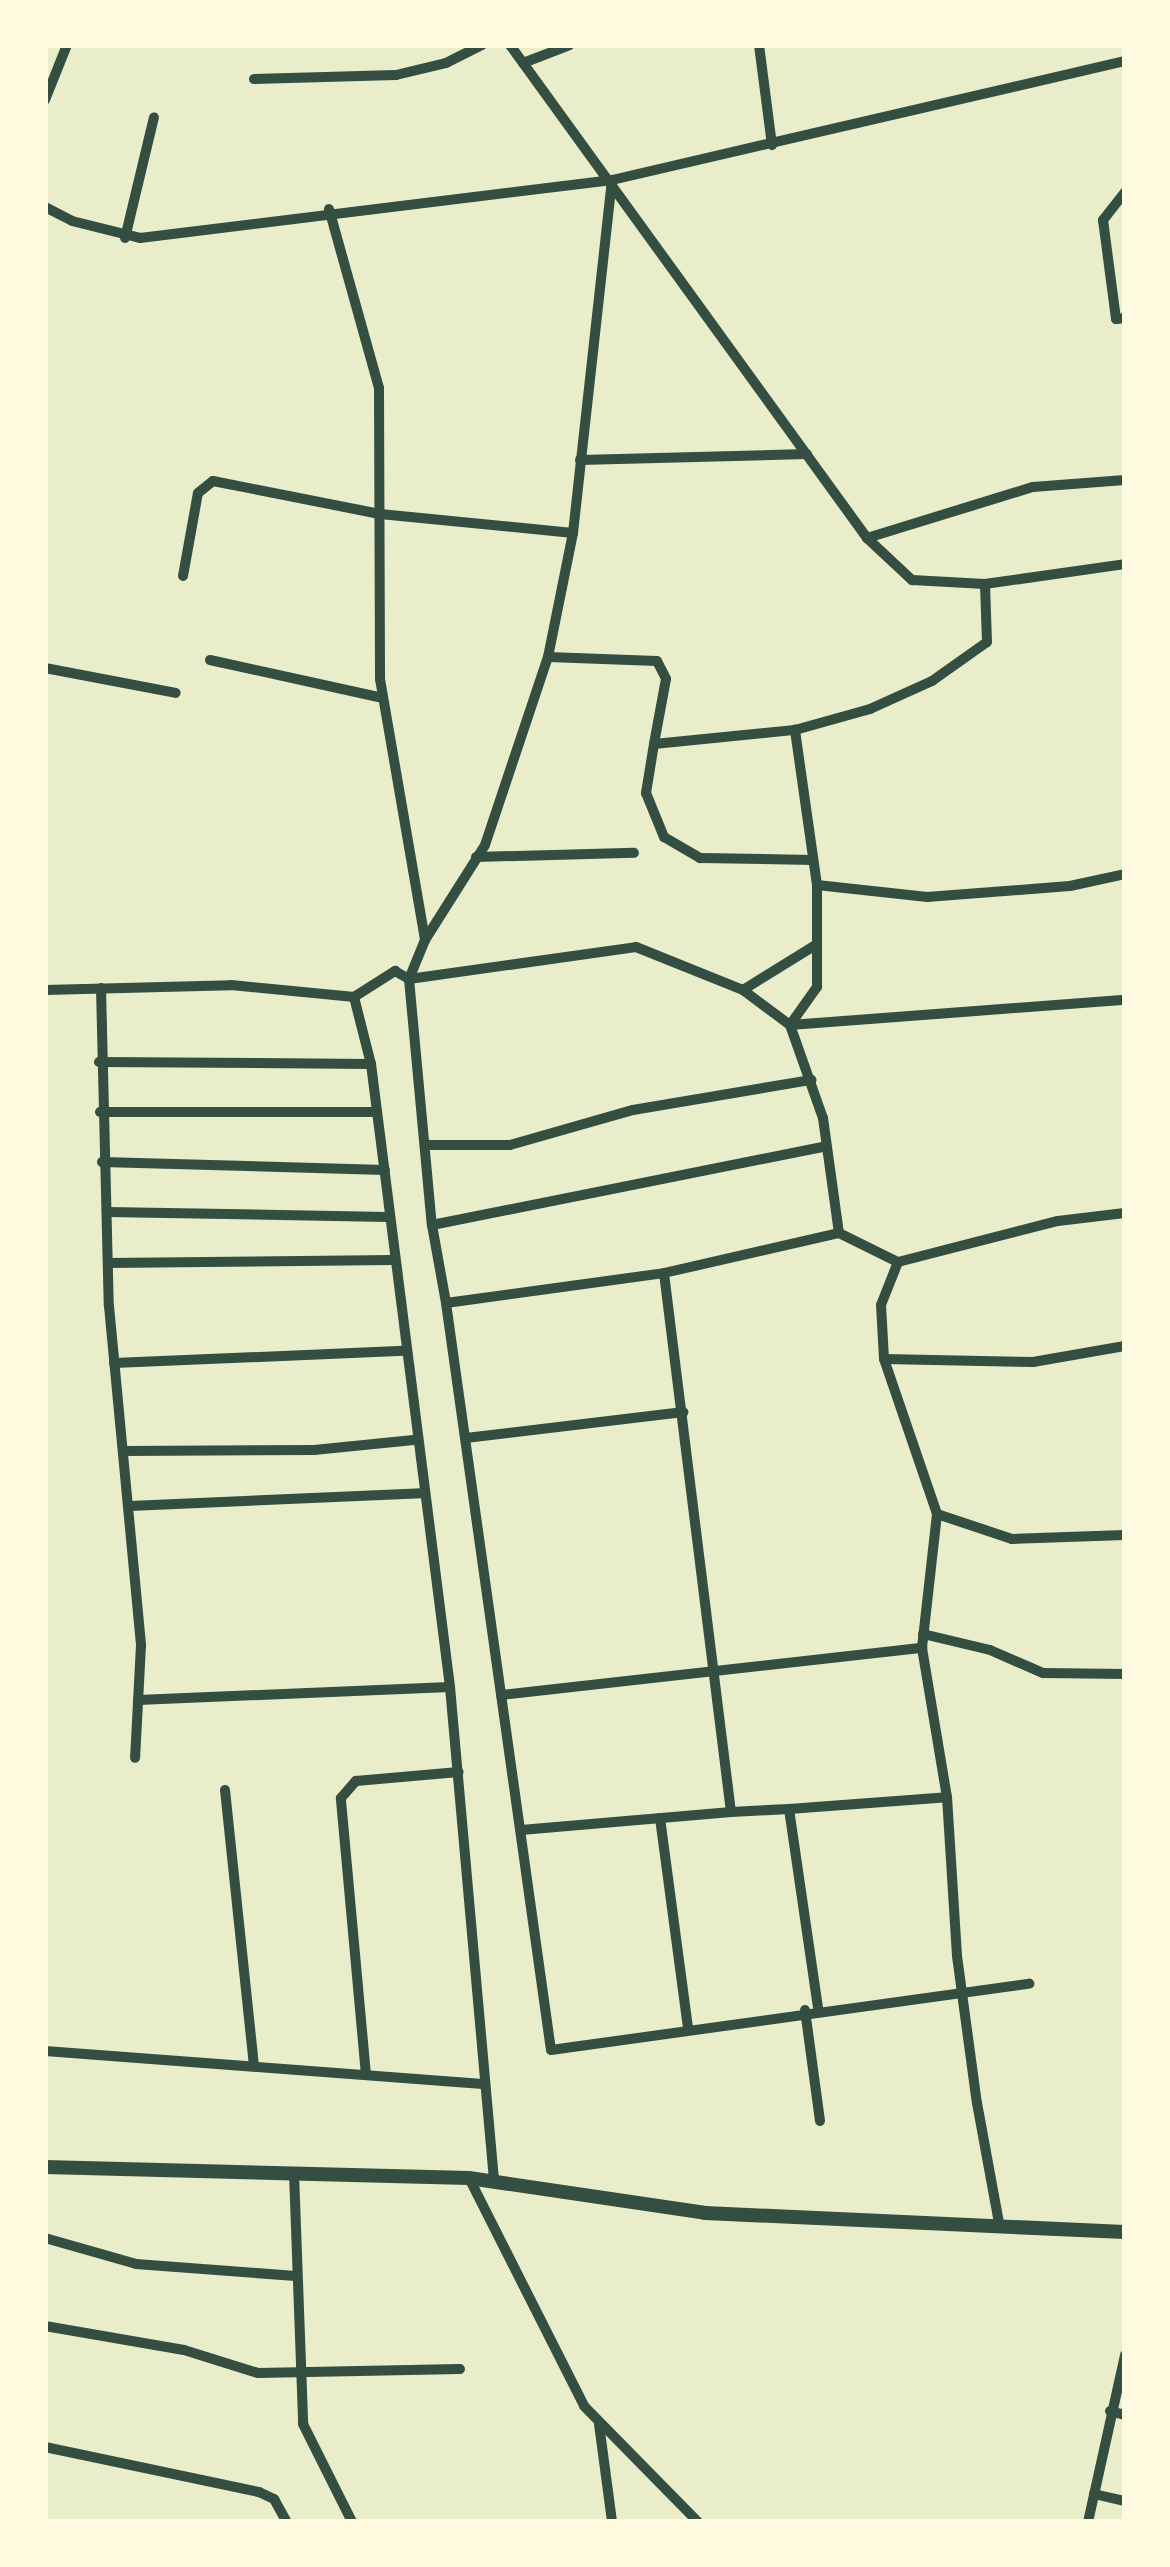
<!DOCTYPE html>
<html>
<head>
<meta charset="utf-8">
<style>
  body { margin:0 }
  #map { position:relative; width:1170px; height:2567px; overflow:hidden; background:#e9edc9; font-family:"Exo 2",sans-serif }
  div>[style] { position:absolute }
  .minor>* { height:10px; margin:-5px; padding:0 5px; transform-origin:5px; border-radius:5px; background:#344e41 }
  .secondary>* { height:14px; margin:-7px; padding:0 7px; transform-origin:7px; border-radius:7px; background:#344e41 }
  span { translate:-50% -50%; white-space:nowrap; text-align:center; line-height:1.15; -webkit-text-stroke:9px #fefae0; paint-order:stroke }
  .frame { position:absolute; inset:0; border:48px solid #fefae0; pointer-events:none }
</style>
</head>
<body>
<div id="map">
  <div class="minor">
    <i style="left:510px;top:45px;width:609px;rotate:54.09deg"></i>
    <i style="left:867px;top:538px;width:62px;rotate:43deg"></i>
    <i style="left:912px;top:580px;width:73px;rotate:3.1deg"></i>
    <i style="left:985px;top:584px;width:141px;rotate:-8.1deg"></i>
    <i style="left:759px;top:45px;width:101px;rotate:82.6deg"></i>
    <i style="left:523px;top:63px;width:50px;rotate:-21deg"></i>
    <i style="left:254px;top:79px;width:142px;rotate:-1.6deg"></i>
    <i style="left:396px;top:75px;width:51px;rotate:-13.5deg"></i>
    <i style="left:446px;top:63px;width:40px;rotate:-26.6deg"></i>
    <i style="left:45px;top:100px;width:59px;rotate:-68.2deg"></i>
    <i style="left:1125px;top:192px;width:36px;rotate:128deg"></i>
    <i style="left:1103px;top:220px;width:100px;rotate:82.5deg"></i>
    <i style="left:1116px;top:319px;width:9px;rotate:-6deg"></i>
    <i style="left:45px;top:207px;width:30px;rotate:27deg"></i>
    <i style="left:72px;top:221px;width:70px;rotate:14deg"></i>
    <i style="left:140px;top:238px;width:476px;rotate:-7deg"></i>
    <i style="left:612px;top:180px;width:527px;rotate:-13.06deg"></i>
    <i style="left:329px;top:209px;width:186px;rotate:74.4deg"></i>
    <i style="left:379px;top:388px;width:291px;rotate:89.8deg"></i>
    <i style="left:380px;top:679px;width:265px;rotate:80.2deg"></i>
    <i style="left:425px;top:940px;width:42px;rotate:112.3deg"></i>
    <i style="left:409px;top:979px;width:247px;rotate:84.7deg"></i>
    <i style="left:432px;top:1225px;width:79px;rotate:79.8deg"></i>
    <i style="left:446px;top:1303px;width:220px;rotate:-7.8deg"></i>
    <i style="left:664px;top:1273px;width:180px;rotate:-12.9deg"></i>
    <i style="left:125px;top:238px;width:124px;rotate:-76.5deg"></i>
    <i style="left:580px;top:460px;width:227px;rotate:-1.5deg"></i>
    <i style="left:867px;top:538px;width:174px;rotate:-17.1deg"></i>
    <i style="left:1033px;top:487px;width:92px;rotate:-4.4deg"></i>
    <i style="left:183px;top:576px;width:84px;rotate:-79.8deg"></i>
    <i style="left:198px;top:493px;width:19px;rotate:-39deg"></i>
    <i style="left:213px;top:481px;width:170px;rotate:11.2deg"></i>
    <i style="left:380px;top:514px;width:194px;rotate:5.6deg"></i>
    <i style="left:548px;top:657px;width:109px;rotate:2.1deg"></i>
    <i style="left:657px;top:661px;width:20px;rotate:63deg"></i>
    <i style="left:666px;top:679px;width:66px;rotate:100.5deg"></i>
    <i style="left:654px;top:744px;width:142px;rotate:-5.7deg"></i>
    <i style="left:210px;top:660px;width:177px;rotate:12.4deg"></i>
    <i style="left:45px;top:668px;width:133px;rotate:10.8deg"></i>
    <i style="left:654px;top:744px;width:50px;rotate:99.3deg"></i>
    <i style="left:646px;top:793px;width:48px;rotate:67.8deg"></i>
    <i style="left:664px;top:837px;width:42px;rotate:30.3deg"></i>
    <i style="left:700px;top:858px;width:113px;rotate:1deg"></i>
    <i style="left:476px;top:857px;width:158px;rotate:-1.5deg"></i>
    <i style="left:817px;top:885px;width:111px;rotate:6.2deg"></i>
    <i style="left:927px;top:897px;width:143px;rotate:-4.4deg"></i>
    <i style="left:1070px;top:886px;width:56px;rotate:-12.3deg"></i>
    <i style="left:425px;top:940px;width:112px;rotate:-57.7deg"></i>
    <i style="left:485px;top:845px;width:198px;rotate:-71.5deg"></i>
    <i style="left:548px;top:657px;width:126px;rotate:-78.6deg"></i>
    <i style="left:573px;top:533px;width:354px;rotate:-83.7deg"></i>
    <i style="left:101px;top:988px;width:318px;rotate:88.6deg"></i>
    <i style="left:109px;top:1306px;width:341px;rotate:84.6deg"></i>
    <i style="left:141px;top:1645px;width:113px;rotate:93deg"></i>
    <i style="left:45px;top:990px;width:186px;rotate:-1.5deg"></i>
    <i style="left:231px;top:985px;width:124px;rotate:5.6deg"></i>
    <i style="left:354px;top:997px;width:49px;rotate:-32.4deg"></i>
    <i style="left:395px;top:971px;width:16px;rotate:30deg"></i>
    <i style="left:409px;top:979px;width:229px;rotate:-8deg"></i>
    <i style="left:636px;top:947px;width:115px;rotate:21.9deg"></i>
    <i style="left:743px;top:990px;width:59px;rotate:36.7deg"></i>
    <i style="left:790px;top:1025px;width:99px;rotate:70.5deg"></i>
    <i style="left:823px;top:1118px;width:116px;rotate:82.1deg"></i>
    <i style="left:839px;top:1233px;width:66px;rotate:26.2deg"></i>
    <i style="left:898px;top:1262px;width:165px;rotate:-14.4deg"></i>
    <i style="left:1058px;top:1221px;width:67px;rotate:-6.8deg"></i>
    <i style="left:743px;top:990px;width:84px;rotate:-31.8deg"></i>
    <i style="left:354px;top:997px;width:69px;rotate:75.8deg"></i>
    <i style="left:371px;top:1064px;width:628px;rotate:82.77deg"></i>
    <i style="left:450px;top:1687px;width:496px;rotate:84.9deg"></i>
    <i style="left:790px;top:1025px;width:47px;rotate:-54.6deg"></i>
    <i style="left:817px;top:987px;width:102px;rotate:-90deg"></i>
    <i style="left:817px;top:885px;width:157px;rotate:-98.1deg"></i>
    <i style="left:795px;top:730px;width:78px;rotate:-15.6deg"></i>
    <i style="left:870px;top:709px;width:68px;rotate:-24.3deg"></i>
    <i style="left:932px;top:681px;width:67px;rotate:-35.3deg"></i>
    <i style="left:987px;top:642px;width:58px;rotate:-92deg"></i>
    <i style="left:790px;top:1025px;width:336px;rotate:-4.3deg"></i>
    <i style="left:99px;top:1062px;width:272px;rotate:0.4deg"></i>
    <i style="left:100px;top:1112px;width:277px"></i>
    <i style="left:427px;top:1145px;width:83px"></i>
    <i style="left:510px;top:1145px;width:128px;rotate:-15.9deg"></i>
    <i style="left:633px;top:1110px;width:181px;rotate:-9.6deg"></i>
    <i style="left:102px;top:1162px;width:283px;rotate:1.6deg"></i>
    <i style="left:107px;top:1212px;width:280px;rotate:1deg"></i>
    <i style="left:432px;top:1225px;width:402px;rotate:-11.3deg"></i>
    <i style="left:898px;top:1262px;width:46px;rotate:111.6deg"></i>
    <i style="left:881px;top:1305px;width:54px;rotate:86.8deg"></i>
    <i style="left:884px;top:1359px;width:164px;rotate:71.1deg"></i>
    <i style="left:937px;top:1514px;width:135px;rotate:96.4deg"></i>
    <i style="left:108px;top:1263px;width:284px;rotate:-0.6deg"></i>
    <i style="left:446px;top:1303px;width:754px;rotate:82deg"></i>
    <i style="left:551px;top:2050px;width:483px;rotate:-7.9deg"></i>
    <i style="left:884px;top:1359px;width:149px;rotate:1.2deg"></i>
    <i style="left:1033px;top:1362px;width:93px;rotate:-9.9deg"></i>
    <i style="left:114px;top:1363px;width:290px;rotate:-2.4deg"></i>
    <i style="left:466px;top:1438px;width:219px;rotate:-6.8deg"></i>
    <i style="left:123px;top:1451px;width:191px;rotate:-0.3deg"></i>
    <i style="left:314px;top:1450px;width:100px;rotate:-5.7deg"></i>
    <i style="left:130px;top:1506px;width:292px;rotate:-2.5deg"></i>
    <i style="left:937px;top:1514px;width:79px;rotate:18.4deg"></i>
    <i style="left:1012px;top:1539px;width:113px;rotate:-2deg"></i>
    <i style="left:923px;top:1634px;width:69px;rotate:13.4deg"></i>
    <i style="left:990px;top:1650px;width:58px;rotate:23.5deg"></i>
    <i style="left:1043px;top:1673px;width:82px;rotate:0.7deg"></i>
    <i style="left:501px;top:1695px;width:424px;rotate:-6.4deg"></i>
    <i style="left:922px;top:1648px;width:151px;rotate:80.5deg"></i>
    <i style="left:947px;top:1797px;width:159px;rotate:86.4deg"></i>
    <i style="left:957px;top:1956px;width:148px;rotate:82.3deg"></i>
    <i style="left:977px;top:2103px;width:122px;rotate:79.6deg"></i>
    <i style="left:138px;top:1700px;width:312px;rotate:-2.4deg"></i>
    <i style="left:225px;top:1790px;width:278px;rotate:84deg"></i>
    <i style="left:789px;top:1809px;width:158px;rotate:-4.3deg"></i>
    <i style="left:731px;top:1812px;width:58px;rotate:-3deg"></i>
    <i style="left:789px;top:1809px;width:201px;rotate:81.7deg"></i>
    <i style="left:660px;top:1818px;width:213px;rotate:82.4deg"></i>
    <i style="left:521px;top:1830px;width:211px;rotate:-4.9deg"></i>
    <i style="left:731px;top:1812px;width:543px;rotate:-97.09deg"></i>
    <i style="left:805px;top:2010px;width:112px;rotate:82.3deg"></i>
    <i style="left:45px;top:2051px;width:439px;rotate:4.3deg"></i>
    <i style="left:366px;top:2075px;width:278px;rotate:-95.2deg"></i>
    <i style="left:341px;top:1798px;width:23px;rotate:-49deg"></i>
    <i style="left:356px;top:1781px;width:103px;rotate:-5deg"></i>
    <i style="left:294px;top:2173px;width:251px;rotate:87.9deg"></i>
    <i style="left:303px;top:2424px;width:110px;rotate:63.4deg"></i>
    <i style="left:469px;top:2178px;width:255px;rotate:63.2deg"></i>
    <i style="left:584px;top:2406px;width:163px;rotate:45.5deg"></i>
    <i style="left:45px;top:2238px;width:95px;rotate:15.9deg"></i>
    <i style="left:136px;top:2264px;width:160px;rotate:4.3deg"></i>
    <i style="left:45px;top:2326px;width:141px;rotate:9.8deg"></i>
    <i style="left:184px;top:2350px;width:77px;rotate:17.3deg"></i>
    <i style="left:258px;top:2373px;width:202px;rotate:-1.1deg"></i>
    <i style="left:1110px;top:2411px;width:16px;rotate:15deg"></i>
    <i style="left:599px;top:2424px;width:99px;rotate:82.4deg"></i>
    <i style="left:45px;top:2447px;width:219px;rotate:11.9deg"></i>
    <i style="left:259px;top:2492px;width:17px;rotate:25deg"></i>
    <i style="left:274px;top:2499px;width:26px;rotate:61deg"></i>
    <i style="left:1094px;top:2494px;width:32px;rotate:13deg"></i>
    <i style="left:1088px;top:2522px;width:171px;rotate:-77.5deg"></i>
  </div>
  <div class="secondary">
    <i style="left:45px;top:2167px;width:424px;rotate:1.5deg"></i>
    <i style="left:469px;top:2178px;width:239px;rotate:8.4deg"></i>
    <i style="left:705px;top:2213px;width:420px;rotate:2.6deg"></i>
  </div>
  <div class="frame"></div>
</div>
</body>
</html>
